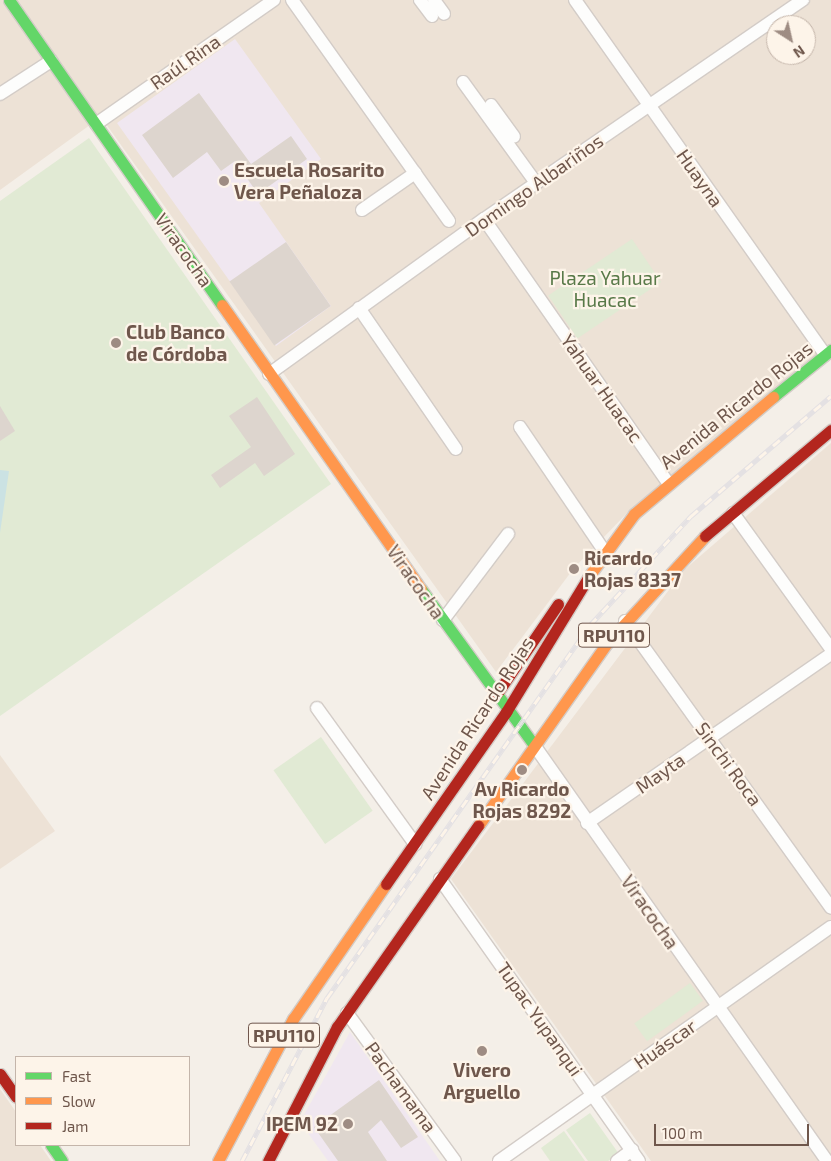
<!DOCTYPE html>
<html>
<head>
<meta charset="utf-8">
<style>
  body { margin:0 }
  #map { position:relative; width:831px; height:1161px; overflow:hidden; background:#f4efe8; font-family:"Exo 2",sans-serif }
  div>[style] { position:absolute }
  .residential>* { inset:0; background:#ede2d6 }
  .education>* { inset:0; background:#f0e7f0 }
  .green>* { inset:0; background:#e1ead4; transform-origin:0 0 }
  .water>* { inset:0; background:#cbe2e3 }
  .building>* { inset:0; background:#ddd5ce; transform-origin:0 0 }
  .roads { filter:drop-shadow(1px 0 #d3ccc7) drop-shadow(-1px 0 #d3ccc7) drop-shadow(0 1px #d3ccc7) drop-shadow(0 -1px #d3ccc7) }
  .street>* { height:12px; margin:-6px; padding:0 6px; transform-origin:6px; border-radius:6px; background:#fdfdfc }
  .fast>* { height:11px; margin:-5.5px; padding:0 5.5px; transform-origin:5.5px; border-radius:5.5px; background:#63d668 }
  .slow>* { height:11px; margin:-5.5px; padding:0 5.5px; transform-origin:5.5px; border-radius:5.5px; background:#ff974d }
  .jam>* { height:11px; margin:-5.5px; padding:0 5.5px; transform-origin:5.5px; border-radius:5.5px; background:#b3261e }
  .rail>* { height:5px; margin-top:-2.5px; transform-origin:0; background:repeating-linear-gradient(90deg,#fdf4e9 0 9px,#e4e1e3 0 18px); box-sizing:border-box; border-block:1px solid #e4e1e3 }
  .dots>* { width:14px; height:14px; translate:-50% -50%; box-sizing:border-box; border:2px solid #fdf4e9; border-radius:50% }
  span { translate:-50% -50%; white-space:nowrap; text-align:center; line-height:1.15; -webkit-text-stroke:4.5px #fdf4e9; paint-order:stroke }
  .shield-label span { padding:1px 4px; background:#fdf4e9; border:1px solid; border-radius:4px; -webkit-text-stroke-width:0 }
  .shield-label { font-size:18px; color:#6f574c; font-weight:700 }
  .street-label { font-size:19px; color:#6f574c }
  .poi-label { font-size:19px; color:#6f574c; font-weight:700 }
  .left { translate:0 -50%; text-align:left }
  .right { translate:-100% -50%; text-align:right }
  .park-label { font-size:19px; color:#587948 }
  .legend { position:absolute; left:15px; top:1056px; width:175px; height:90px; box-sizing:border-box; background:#fdf4e9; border:1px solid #c4b5aa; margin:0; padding:6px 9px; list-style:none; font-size:15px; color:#6f574c }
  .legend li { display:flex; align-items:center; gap:10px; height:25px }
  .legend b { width:25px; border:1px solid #c4b5aa }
  .north { position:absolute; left:766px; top:15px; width:50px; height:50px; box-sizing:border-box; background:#fdf4e9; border:1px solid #c4b5aa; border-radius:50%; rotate:145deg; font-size:14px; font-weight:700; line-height:20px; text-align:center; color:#6f574c }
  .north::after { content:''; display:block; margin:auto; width:18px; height:22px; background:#9e8c83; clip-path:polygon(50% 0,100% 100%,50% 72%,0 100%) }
  .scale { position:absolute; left:654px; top:1124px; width:155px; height:22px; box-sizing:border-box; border:2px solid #6f574c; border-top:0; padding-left:6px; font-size:15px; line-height:18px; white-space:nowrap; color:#6f574c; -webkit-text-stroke:4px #fdf4e9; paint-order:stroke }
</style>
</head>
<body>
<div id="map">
  <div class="residential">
    <i style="clip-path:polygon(evenodd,0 0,831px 0,831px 344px,630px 510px,574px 568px,496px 672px,101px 117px,0 190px,0 0,776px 25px,806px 25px,806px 55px,776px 55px,776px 25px)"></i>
    <i style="clip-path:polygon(831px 443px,831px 1161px,651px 1161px,451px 879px,684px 570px)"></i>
    <i style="clip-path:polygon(0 755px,55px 831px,0 869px)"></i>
    <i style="clip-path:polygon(0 1089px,16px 1112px,16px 1145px,40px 1145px,51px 1161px,0 1161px)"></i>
  </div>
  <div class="education">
    <i style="clip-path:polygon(235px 39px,321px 159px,259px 203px,331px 306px,276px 346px,117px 123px)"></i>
    <i style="clip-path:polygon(350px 1032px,440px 1161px,328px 1161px,300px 1122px)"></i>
  </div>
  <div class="green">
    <i style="clip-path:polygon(89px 138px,331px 484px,0 716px,0 201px)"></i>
    <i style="left:632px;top:239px;width:52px;height:101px;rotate:56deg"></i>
    <i style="left:321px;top:737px;width:90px;height:58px;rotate:55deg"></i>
    <i style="left:690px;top:983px;width:22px;height:69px;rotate:54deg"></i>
    <i style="clip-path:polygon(590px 1113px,619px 1154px,608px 1161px,588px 1161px,566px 1130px)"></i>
    <i style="clip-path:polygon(564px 1131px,585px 1161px,550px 1161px,541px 1148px)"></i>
  </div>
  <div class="water">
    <i style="clip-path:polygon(0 470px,9px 471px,0 533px)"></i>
  </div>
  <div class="building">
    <i style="clip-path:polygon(199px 93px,251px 164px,291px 136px,307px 159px,258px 194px,235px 161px,221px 171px,207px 152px,173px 178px,142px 135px)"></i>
    <i style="left:286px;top:242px;width:78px;height:69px;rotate:55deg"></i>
    <i style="clip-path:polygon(257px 397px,295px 454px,264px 476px,255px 463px,220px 488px,211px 475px,251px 447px,229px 416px)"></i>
    <i style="clip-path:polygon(0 406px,15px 431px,0 441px)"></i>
    <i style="clip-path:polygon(379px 1080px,418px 1137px,401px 1148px,381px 1120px,368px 1132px,387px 1161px,338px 1161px,314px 1127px)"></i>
  </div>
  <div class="roads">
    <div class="street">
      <i style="left:292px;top:0;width:271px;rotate:54.6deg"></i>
      <i style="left:420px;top:0;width:20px;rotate:53deg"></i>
      <i style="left:434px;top:0;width:17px;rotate:54deg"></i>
      <i style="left:575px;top:0;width:434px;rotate:54.8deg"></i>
      <i style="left:463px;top:82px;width:125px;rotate:54.1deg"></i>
      <i style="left:0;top:94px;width:61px;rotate:-32.9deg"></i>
      <i style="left:491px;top:105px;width:39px;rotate:54deg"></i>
      <i style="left:96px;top:124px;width:217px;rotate:-34.9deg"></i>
      <i style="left:362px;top:210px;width:65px;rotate:-34.9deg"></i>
      <i style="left:484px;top:219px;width:322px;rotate:55.1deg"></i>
      <i style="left:359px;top:308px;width:171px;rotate:55.5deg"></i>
      <i style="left:269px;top:374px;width:265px;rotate:-35.8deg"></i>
      <i style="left:484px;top:219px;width:387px;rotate:-34.5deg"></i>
      <i style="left:520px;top:427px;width:144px;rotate:55.8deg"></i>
      <i style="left:733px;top:513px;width:168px;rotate:54.2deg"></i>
      <i style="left:443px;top:620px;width:108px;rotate:-52.9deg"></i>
      <i style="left:625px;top:621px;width:353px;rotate:54.3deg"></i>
      <i style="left:317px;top:708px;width:168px;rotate:54.2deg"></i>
      <i style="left:534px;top:745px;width:509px;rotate:54.84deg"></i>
      <i style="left:587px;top:823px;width:297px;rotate:-34.7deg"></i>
      <i style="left:440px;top:879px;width:345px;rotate:54.8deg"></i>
      <i style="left:347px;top:1013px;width:183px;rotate:53.9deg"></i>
      <i style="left:499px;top:1161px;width:406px;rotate:-35.2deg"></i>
      <i style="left:617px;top:1161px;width:19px;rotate:-36deg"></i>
    </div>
    <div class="fast">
      <i style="left:9px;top:0;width:372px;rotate:55.1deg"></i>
      <i style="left:773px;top:397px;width:75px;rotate:-39deg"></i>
      <i style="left:421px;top:589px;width:193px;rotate:54.1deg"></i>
      <i style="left:51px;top:1145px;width:19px;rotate:55deg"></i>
    </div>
    <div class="slow">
      <i style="left:222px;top:305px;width:347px;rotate:55deg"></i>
      <i style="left:589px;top:576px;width:77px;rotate:-54deg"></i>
      <i style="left:634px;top:514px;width:182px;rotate:-40.1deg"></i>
      <i style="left:478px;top:826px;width:225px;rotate:-54.8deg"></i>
      <i style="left:608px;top:642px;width:144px;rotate:-47.5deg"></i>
      <i style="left:218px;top:1161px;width:161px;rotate:-62.2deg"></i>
      <i style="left:293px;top:1019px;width:164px;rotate:-55.4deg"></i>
    </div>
    <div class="jam">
      <i style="left:705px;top:536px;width:165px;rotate:-40.1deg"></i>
      <i style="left:496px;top:695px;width:110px;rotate:-55.7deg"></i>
      <i style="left:386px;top:884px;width:210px;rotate:-55.1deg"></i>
      <i style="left:506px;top:712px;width:159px;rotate:-58.6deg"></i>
      <i style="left:0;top:1074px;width:28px;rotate:55deg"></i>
      <i style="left:268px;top:1161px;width:151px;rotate:-62.8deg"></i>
      <i style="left:337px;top:1027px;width:246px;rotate:-55deg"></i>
    </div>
  </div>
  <div class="rail">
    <i style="left:242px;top:1161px;width:184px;rotate:-62.5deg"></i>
    <i style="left:327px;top:998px;width:456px;rotate:-54.8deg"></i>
    <i style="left:590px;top:625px;width:149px;rotate:-47.2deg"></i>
    <i style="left:691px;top:516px;width:184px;rotate:-40.6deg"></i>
  </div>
  <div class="dots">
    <i style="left:224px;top:181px;background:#9e8c83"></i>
    <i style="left:116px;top:343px;background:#9e8c83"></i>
    <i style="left:574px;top:569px;background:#9e8c83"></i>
    <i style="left:522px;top:770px;background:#9e8c83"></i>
    <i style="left:482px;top:1051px;background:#9e8c83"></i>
    <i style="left:348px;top:1124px;background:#9e8c83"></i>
  </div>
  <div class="shield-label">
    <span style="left:614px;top:635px">RPU110</span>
    <span style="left:284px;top:1035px">RPU110</span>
  </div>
  <div class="street-label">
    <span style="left:185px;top:62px;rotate:-35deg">Raúl Rina</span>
    <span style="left:700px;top:178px;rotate:55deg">Huayna</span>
    <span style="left:534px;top:185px;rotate:-35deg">Domingo Albariños</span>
    <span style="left:184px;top:250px;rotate:55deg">Viracocha</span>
    <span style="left:602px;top:388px;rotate:55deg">Yahuar Huacac</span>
    <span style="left:736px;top:405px;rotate:-39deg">Avenida Ricardo Rojas</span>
    <span style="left:416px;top:582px;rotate:55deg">Viracocha</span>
    <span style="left:477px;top:718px;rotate:-57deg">Avenida Ricardo Rojas</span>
    <span style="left:729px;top:764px;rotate:54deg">Sinchi Roca</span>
    <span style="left:660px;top:773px;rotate:-35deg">Mayta</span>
    <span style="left:650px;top:912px;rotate:55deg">Viracocha</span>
    <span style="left:540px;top:1019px;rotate:55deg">Tupac Yupanqui</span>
    <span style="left:665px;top:1044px;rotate:-35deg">Huáscar</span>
    <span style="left:401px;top:1087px;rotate:54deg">Pachamama</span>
  </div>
  <div class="poi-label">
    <span class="left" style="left:234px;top:181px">Escuela Rosarito<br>Vera Peñaloza</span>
    <span class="left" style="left:126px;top:343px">Club Banco<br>de Córdoba</span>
    <span class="left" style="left:584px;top:569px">Ricardo<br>Rojas 8337</span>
    <span style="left:522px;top:800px">Av Ricardo<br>Rojas 8292</span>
    <span style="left:482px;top:1081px">Vivero<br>Arguello</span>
    <span class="right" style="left:338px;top:1124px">IPEM 92</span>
  </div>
  <div class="park-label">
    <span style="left:605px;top:289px">Plaza Yahuar<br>Huacac</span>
  </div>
  <ul class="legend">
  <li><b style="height:6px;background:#63d668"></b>Fast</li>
  <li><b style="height:6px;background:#ff974d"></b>Slow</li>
  <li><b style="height:6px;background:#b3261e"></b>Jam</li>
  </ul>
  <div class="north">N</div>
  <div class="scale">100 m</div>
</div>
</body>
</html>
